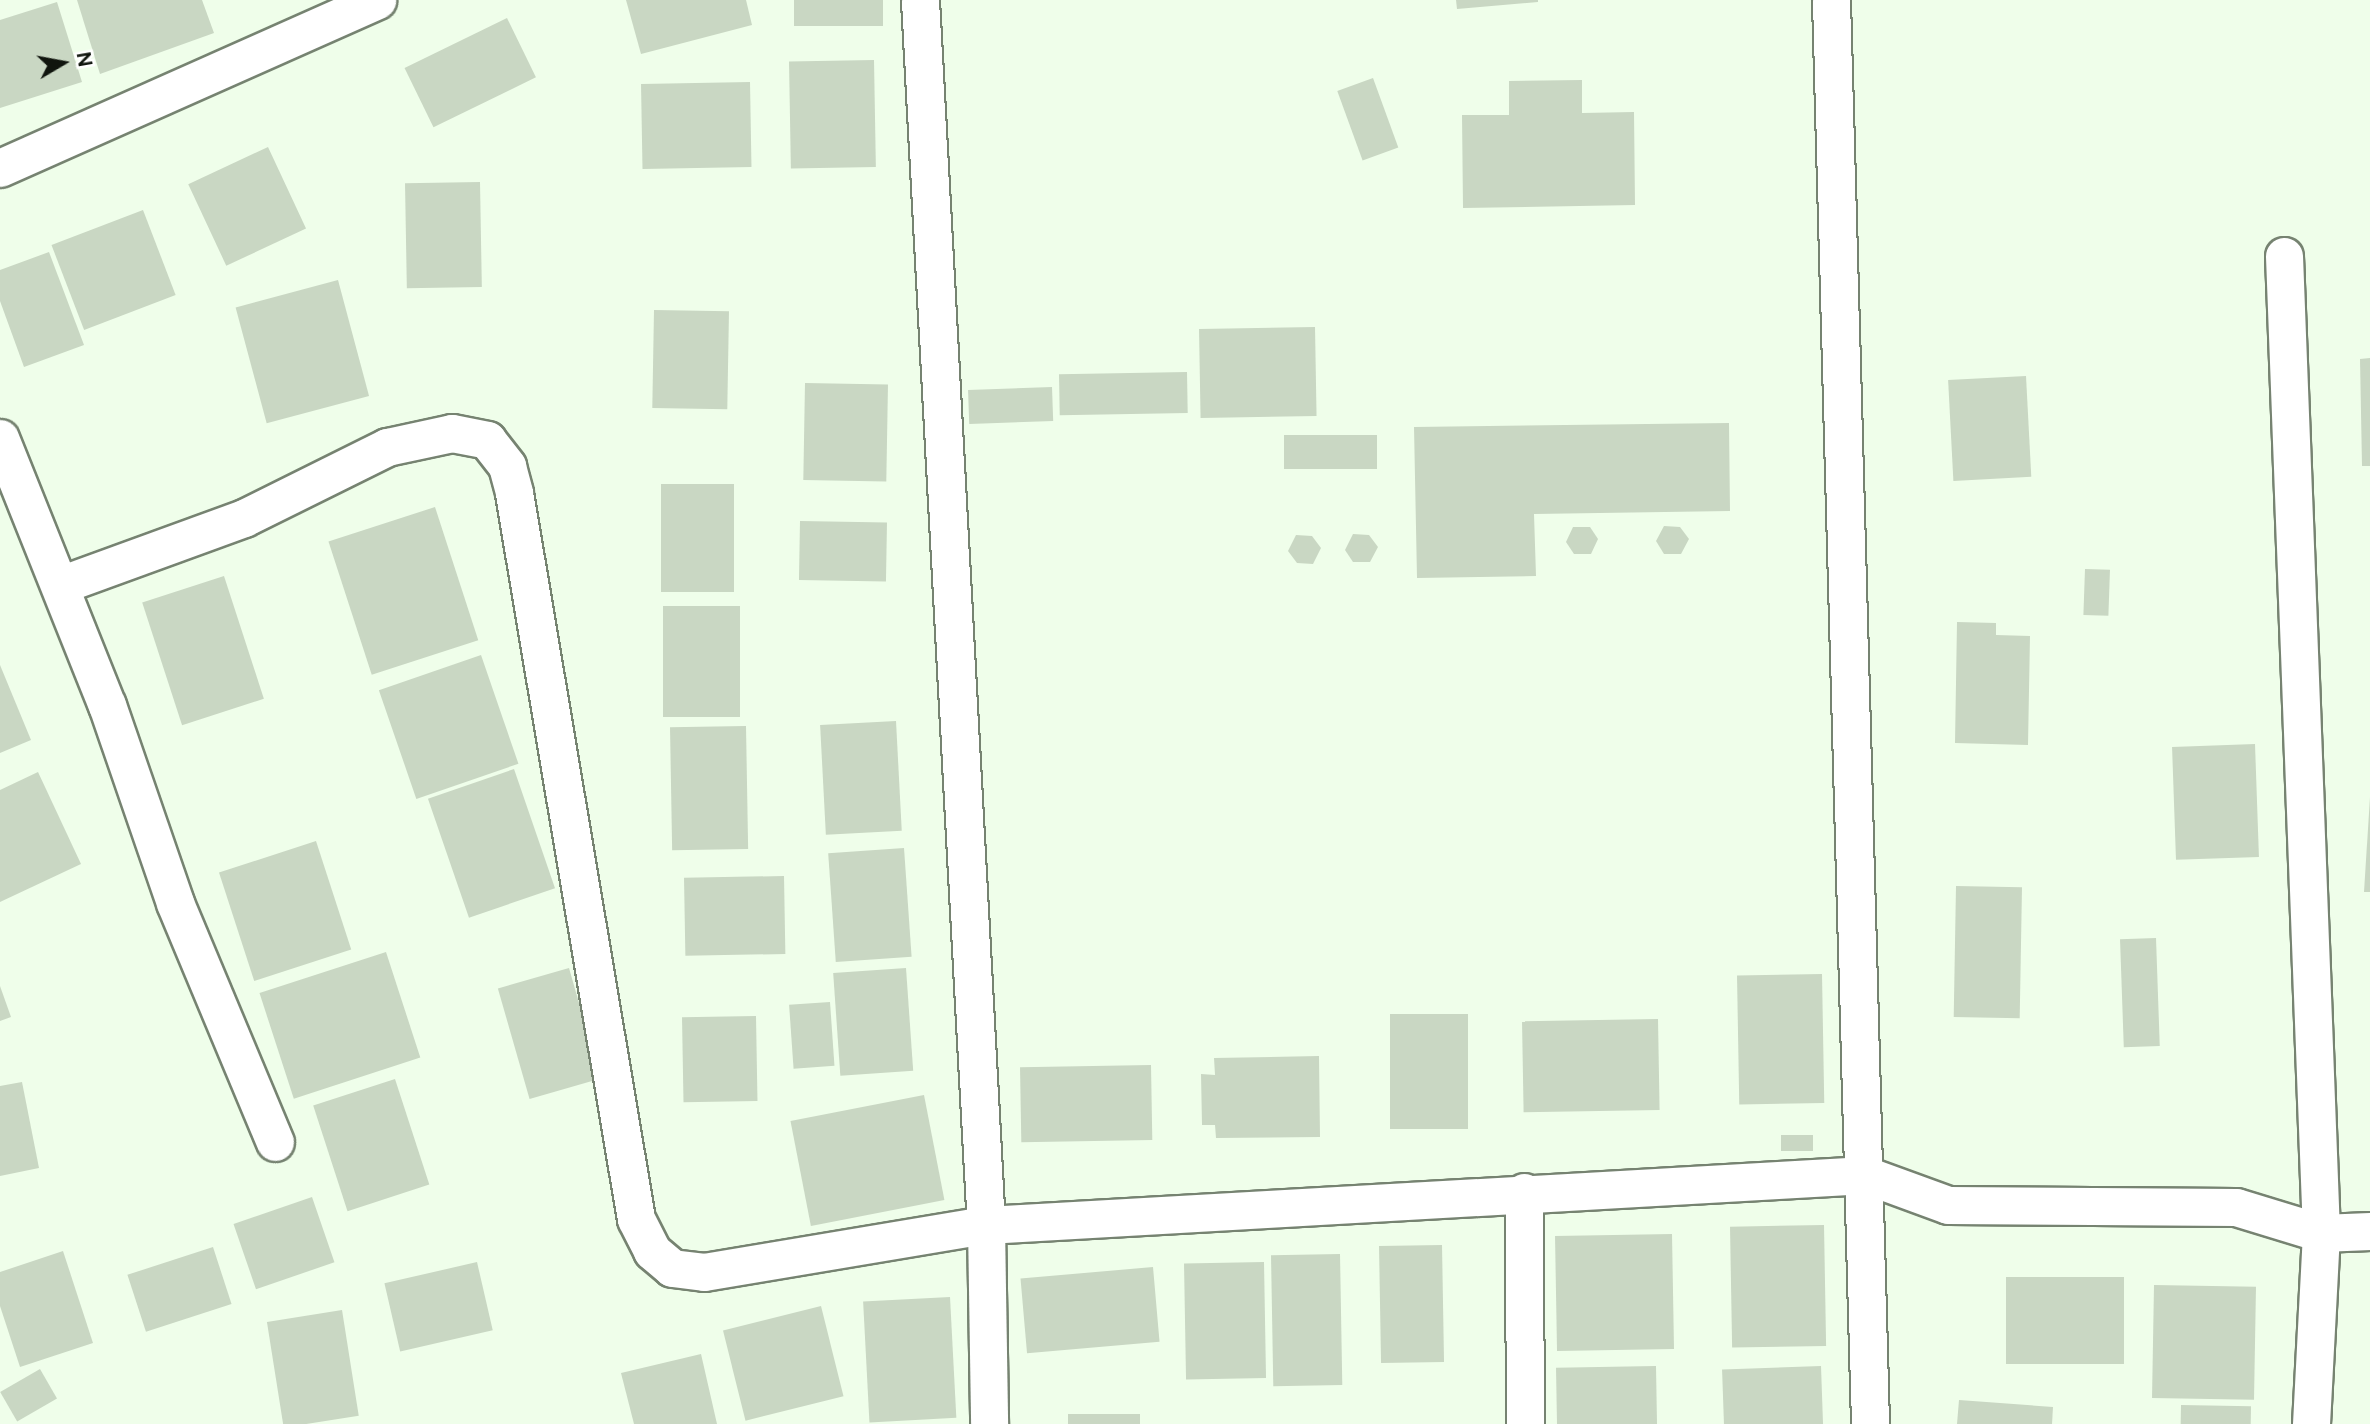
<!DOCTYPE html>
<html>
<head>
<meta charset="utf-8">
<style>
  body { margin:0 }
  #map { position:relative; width:2370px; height:1424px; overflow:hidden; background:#effeea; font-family:Figtree,sans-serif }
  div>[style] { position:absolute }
  .building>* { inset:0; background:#c9d7c3; transform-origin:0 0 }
  .roads { filter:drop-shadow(2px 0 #768371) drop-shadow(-2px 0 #768371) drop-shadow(0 2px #768371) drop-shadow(0 -2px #768371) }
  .street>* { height:37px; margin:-18.5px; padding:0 18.5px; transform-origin:18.5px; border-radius:18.5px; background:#fff }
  span { translate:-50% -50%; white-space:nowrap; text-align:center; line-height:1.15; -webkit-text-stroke:6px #fff; paint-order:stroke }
  .north { position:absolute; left:28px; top:28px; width:70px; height:70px; -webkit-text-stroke:5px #fff; paint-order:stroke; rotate:80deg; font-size:19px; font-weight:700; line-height:28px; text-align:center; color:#10150e }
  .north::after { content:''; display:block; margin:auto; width:24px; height:32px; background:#10150e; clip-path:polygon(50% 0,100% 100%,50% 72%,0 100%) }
</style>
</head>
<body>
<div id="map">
  <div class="building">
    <i style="clip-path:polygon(77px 0,202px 0,214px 33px,100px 74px)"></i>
    <i style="clip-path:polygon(626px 0,746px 0,752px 25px,641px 54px)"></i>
    <i style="left:794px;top:0;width:89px;height:26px"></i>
    <i style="clip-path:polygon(1456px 0,1538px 0,1538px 2px,1457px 9px)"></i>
    <i style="clip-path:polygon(57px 2px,82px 82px,0 108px,0 20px)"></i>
    <i style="left:507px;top:18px;width:66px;height:114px;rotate:64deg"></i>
    <i style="left:874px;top:60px;width:107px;height:85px;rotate:89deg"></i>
    <i style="left:1373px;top:78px;width:74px;height:38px;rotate:70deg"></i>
    <i style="clip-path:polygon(1582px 80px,1582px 113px,1634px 112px,1635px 205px,1463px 208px,1462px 115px,1509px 115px,1509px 81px)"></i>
    <i style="left:750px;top:82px;width:85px;height:109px;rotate:89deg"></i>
    <i style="left:268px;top:147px;width:90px;height:88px;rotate:65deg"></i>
    <i style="left:480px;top:182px;width:105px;height:75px;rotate:89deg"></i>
    <i style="left:143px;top:210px;width:91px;height:98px;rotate:69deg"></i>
    <i style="clip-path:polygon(49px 252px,84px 345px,24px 367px,0 301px,0 270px)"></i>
    <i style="left:338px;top:280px;width:120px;height:106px;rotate:75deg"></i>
    <i style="left:654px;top:310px;width:75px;height:98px;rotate:1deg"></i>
    <i style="left:1315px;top:327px;width:89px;height:116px;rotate:89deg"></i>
    <i style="clip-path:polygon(2370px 358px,2370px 466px,2362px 466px,2360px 359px)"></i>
    <i style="left:1187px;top:372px;width:41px;height:128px;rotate:89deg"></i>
    <i style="left:2026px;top:376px;width:101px;height:78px;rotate:87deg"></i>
    <i style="left:805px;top:383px;width:83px;height:97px;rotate:1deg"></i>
    <i style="left:1052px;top:387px;width:34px;height:84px;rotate:88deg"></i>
    <i style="clip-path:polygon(1729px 423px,1730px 511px,1534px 514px,1536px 576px,1417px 578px,1414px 427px)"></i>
    <i style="left:1377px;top:435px;width:34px;height:93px;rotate:90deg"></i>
    <i style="left:661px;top:484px;width:73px;height:108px"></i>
    <i style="left:435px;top:507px;width:140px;height:112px;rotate:72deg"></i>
    <i style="left:800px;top:521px;width:87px;height:59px;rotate:1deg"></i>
    <i style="clip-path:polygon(1664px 526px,1680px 527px,1689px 539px,1681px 554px,1664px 554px,1656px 541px)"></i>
    <i style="clip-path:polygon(1573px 527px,1590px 527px,1598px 539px,1591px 554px,1574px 554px,1566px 542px)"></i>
    <i style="clip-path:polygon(1353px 534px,1369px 535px,1378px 547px,1370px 562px,1353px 562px,1345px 550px)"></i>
    <i style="clip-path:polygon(1296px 535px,1312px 536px,1321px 548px,1313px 564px,1297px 563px,1288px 551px)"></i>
    <i style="left:2085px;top:569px;width:25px;height:46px;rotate:2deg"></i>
    <i style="left:224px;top:576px;width:129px;height:86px;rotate:72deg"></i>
    <i style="left:663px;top:606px;width:77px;height:111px"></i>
    <i style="clip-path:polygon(1957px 622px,1996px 623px,1996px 635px,2030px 636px,2028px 745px,1955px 743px)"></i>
    <i style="left:481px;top:655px;width:115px;height:108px;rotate:71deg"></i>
    <i style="clip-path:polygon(0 665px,31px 740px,0 753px)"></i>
    <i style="left:896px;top:721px;width:110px;height:76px;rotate:87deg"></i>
    <i style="left:746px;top:726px;width:123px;height:76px;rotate:89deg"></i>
    <i style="left:2255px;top:744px;width:113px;height:83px;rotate:88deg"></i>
    <i style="left:514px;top:769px;width:126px;height:91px;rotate:71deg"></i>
    <i style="clip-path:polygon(38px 772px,81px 864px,0 902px,0 790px)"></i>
    <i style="clip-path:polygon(2370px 797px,2370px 892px,2364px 892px)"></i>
    <i style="left:316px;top:841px;width:114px;height:102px;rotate:72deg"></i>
    <i style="left:904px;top:848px;width:109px;height:76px;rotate:86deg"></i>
    <i style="left:784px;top:876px;width:78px;height:100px;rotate:89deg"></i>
    <i style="left:1956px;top:886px;width:66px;height:131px;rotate:1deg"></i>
    <i style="left:2156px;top:938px;width:108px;height:36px;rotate:88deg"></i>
    <i style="left:386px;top:952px;width:111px;height:133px;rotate:72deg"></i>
    <i style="left:569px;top:968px;width:115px;height:74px;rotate:74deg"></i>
    <i style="left:906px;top:968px;width:103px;height:73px;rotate:86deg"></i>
    <i style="left:1822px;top:974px;width:129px;height:85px;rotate:89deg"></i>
    <i style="clip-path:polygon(0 986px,11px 1017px,0 1021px)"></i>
    <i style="left:830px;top:1002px;width:64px;height:41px;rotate:86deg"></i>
    <i style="left:1468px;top:1014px;width:115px;height:78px;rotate:90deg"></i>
    <i style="left:756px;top:1016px;width:85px;height:74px;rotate:89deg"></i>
    <i style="left:1658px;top:1019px;width:91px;height:136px;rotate:89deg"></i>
    <i style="clip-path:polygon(1319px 1056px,1320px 1137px,1216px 1138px,1215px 1125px,1202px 1125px,1201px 1074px,1215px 1075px,1214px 1058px)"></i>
    <i style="left:1151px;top:1065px;width:75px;height:131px;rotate:89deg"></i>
    <i style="left:395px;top:1079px;width:111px;height:86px;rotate:72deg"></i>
    <i style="clip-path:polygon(22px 1082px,39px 1168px,0 1176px,0 1086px)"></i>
    <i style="left:924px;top:1095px;width:107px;height:136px;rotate:79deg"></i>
    <i style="left:1813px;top:1135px;width:16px;height:32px;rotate:90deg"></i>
    <i style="left:312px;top:1197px;width:69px;height:83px;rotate:71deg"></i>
    <i style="left:1824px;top:1225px;width:121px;height:94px;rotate:89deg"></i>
    <i style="left:1672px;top:1234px;width:115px;height:117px;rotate:89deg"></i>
    <i style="left:1442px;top:1245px;width:117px;height:63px;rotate:89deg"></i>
    <i style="left:213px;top:1247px;width:60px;height:90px;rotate:72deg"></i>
    <i style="clip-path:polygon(63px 1251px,93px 1343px,20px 1367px,0 1306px,0 1272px)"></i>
    <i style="left:1340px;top:1254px;width:131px;height:69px;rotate:89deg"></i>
    <i style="left:477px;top:1262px;width:70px;height:95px;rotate:77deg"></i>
    <i style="left:1264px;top:1262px;width:116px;height:80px;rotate:89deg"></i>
    <i style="left:1153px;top:1267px;width:75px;height:133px;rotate:85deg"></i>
    <i style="left:2006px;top:1277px;width:118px;height:87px"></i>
    <i style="left:2154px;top:1285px;width:102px;height:113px;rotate:1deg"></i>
    <i style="left:950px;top:1297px;width:121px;height:87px;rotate:87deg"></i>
    <i style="left:821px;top:1306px;width:93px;height:101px;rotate:76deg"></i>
    <i style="left:342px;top:1310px;width:107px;height:76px;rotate:81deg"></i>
    <i style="clip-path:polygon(701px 1354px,717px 1424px,634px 1424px,621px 1373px)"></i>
    <i style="left:1656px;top:1366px;width:58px;height:100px;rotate:89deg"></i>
    <i style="left:1821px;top:1366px;width:58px;height:99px;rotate:88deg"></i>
    <i style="left:40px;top:1369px;width:34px;height:46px;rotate:60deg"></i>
    <i style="clip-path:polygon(1959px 1400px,2053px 1407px,2052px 1424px,1957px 1424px)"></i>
    <i style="left:2181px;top:1405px;width:70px;height:19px;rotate:1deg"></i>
    <i style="left:1140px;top:1414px;width:10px;height:72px;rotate:90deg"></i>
  </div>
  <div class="roads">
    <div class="street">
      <i style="left:920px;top:0;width:1227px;rotate:86.92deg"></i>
      <i style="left:986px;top:1225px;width:199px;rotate:89.1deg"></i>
      <i style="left:1831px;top:0;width:1425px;rotate:88.43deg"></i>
      <i style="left:0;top:168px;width:413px;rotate:-24deg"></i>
      <i style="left:2284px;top:256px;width:978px;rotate:87.83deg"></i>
      <i style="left:2321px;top:1233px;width:191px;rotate:93deg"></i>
      <i style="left:0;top:438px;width:288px;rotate:68.2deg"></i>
      <i style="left:107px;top:705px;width:209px;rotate:71deg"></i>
      <i style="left:175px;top:903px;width:259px;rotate:67.3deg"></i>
      <i style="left:60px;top:585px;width:196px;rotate:-20deg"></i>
      <i style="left:244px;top:518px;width:160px;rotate:-26.4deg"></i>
      <i style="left:387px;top:447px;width:66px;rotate:-12.2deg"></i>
      <i style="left:452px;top:433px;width:36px;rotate:11deg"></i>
      <i style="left:487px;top:440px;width:33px;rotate:52deg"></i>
      <i style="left:507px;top:466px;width:28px;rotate:75deg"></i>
      <i style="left:514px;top:493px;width:736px;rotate:80.46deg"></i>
      <i style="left:636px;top:1219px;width:36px;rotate:63deg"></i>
      <i style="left:652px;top:1251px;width:26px;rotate:40deg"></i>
      <i style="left:672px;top:1268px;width:32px;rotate:7deg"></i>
      <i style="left:704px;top:1272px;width:286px;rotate:-9.5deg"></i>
      <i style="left:986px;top:1225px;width:881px;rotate:-3.25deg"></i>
      <i style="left:1866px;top:1175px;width:87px;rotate:20.1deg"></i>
      <i style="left:1948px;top:1205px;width:288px;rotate:0.4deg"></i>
      <i style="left:2236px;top:1207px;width:89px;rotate:17deg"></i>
      <i style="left:2321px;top:1233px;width:49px;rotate:-2.3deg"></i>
      <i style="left:1524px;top:1192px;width:232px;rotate:89.8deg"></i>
    </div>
  </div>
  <div class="north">N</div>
</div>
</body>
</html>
